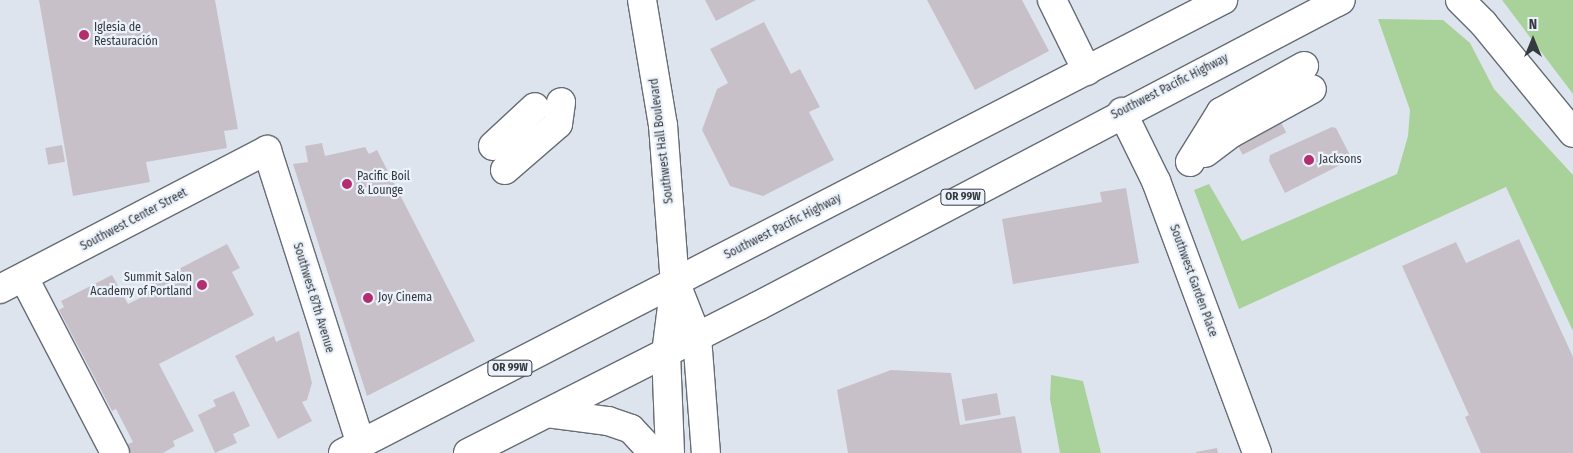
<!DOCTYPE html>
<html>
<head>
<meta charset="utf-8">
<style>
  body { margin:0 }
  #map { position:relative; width:1573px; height:453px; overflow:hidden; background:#dee4ee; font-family:"Fira Sans Condensed",sans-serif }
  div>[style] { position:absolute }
  .green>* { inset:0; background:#a9d29b }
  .building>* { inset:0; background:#c8c0c9; transform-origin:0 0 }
  .roads { filter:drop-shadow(1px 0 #666c75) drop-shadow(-1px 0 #666c75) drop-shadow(0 1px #666c75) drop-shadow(0 -1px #666c75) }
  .minor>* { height:28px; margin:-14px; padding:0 14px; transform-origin:14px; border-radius:14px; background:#fff }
  .major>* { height:28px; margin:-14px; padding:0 14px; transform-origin:14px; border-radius:14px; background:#fff }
  .highway>* { height:28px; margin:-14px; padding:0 14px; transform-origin:14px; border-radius:14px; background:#fff }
  .dots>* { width:14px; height:14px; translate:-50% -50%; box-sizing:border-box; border:2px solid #ebf2fb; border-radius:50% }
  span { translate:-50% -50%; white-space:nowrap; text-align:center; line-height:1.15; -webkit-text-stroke:4.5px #ebf2fb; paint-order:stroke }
  .shield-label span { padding:1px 4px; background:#ebf2fb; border:1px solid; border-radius:4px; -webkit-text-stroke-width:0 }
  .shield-label { font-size:11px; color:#36393d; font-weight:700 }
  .poi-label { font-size:12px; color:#36393d }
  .left { translate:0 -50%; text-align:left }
  .right { translate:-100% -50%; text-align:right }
  .street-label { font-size:12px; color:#36393d }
  .north { position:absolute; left:1508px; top:15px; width:50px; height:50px; -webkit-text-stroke:4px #ebf2fb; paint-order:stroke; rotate:0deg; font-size:14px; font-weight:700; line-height:20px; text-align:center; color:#36393d }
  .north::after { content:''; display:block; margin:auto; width:18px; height:22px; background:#36393d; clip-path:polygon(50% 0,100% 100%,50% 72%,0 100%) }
</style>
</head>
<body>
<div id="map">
  <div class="green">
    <i style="clip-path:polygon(1502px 0,1573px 0,1573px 94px)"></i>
    <i style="clip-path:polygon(1378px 19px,1443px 20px,1470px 43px,1494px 89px,1573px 175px,1573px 331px,1506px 187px,1239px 309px,1194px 190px,1209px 184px,1242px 241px,1397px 174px,1408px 136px,1410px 110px)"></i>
    <i style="clip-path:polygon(1051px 375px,1083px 381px,1101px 453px,1060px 453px,1050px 399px)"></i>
  </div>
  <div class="building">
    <i style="clip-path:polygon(39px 0,215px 0,238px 129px,224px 131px,227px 148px,146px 162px,150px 182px,73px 196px)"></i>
    <i style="clip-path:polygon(705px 0,756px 0,716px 21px)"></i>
    <i style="clip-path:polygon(927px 0,1022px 0,1049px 51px,975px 90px)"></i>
    <i style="clip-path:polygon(764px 22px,791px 74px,800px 69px,820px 107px,809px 112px,834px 160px,763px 196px,730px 186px,702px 130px,717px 89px,728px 83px,710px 49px)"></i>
    <i style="left:1259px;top:79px;width:60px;height:49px;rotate:63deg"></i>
    <i style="clip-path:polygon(1332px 127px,1336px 128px,1352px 159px,1285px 193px,1269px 161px,1270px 155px)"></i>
    <i style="clip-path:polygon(322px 143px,325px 156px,365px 147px,369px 154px,377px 150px,475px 341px,367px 396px,293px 164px,308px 162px,305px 146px)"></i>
    <i style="left:62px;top:145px;width:17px;height:17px;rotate:80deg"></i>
    <i style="clip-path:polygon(1126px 188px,1139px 263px,1013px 284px,1002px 219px,1102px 202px,1100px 192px)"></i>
    <i style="clip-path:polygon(1519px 239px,1573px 357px,1573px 453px,1481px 453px,1465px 417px,1469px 415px,1402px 266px,1456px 242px,1466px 263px)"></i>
    <i style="clip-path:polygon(227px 244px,240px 268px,232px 272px,254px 315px,159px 364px,194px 431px,173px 441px,175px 446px,163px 453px,131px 453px,126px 445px,133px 442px,116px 409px,112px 411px,59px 310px,64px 307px,61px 301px,112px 275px,128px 304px,144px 296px,140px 289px)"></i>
    <i style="clip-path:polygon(299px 331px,312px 383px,307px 400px,302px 402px,312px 421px,278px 439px,235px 356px,274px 336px,276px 342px)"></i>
    <i style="clip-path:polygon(891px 370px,951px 373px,960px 425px,1015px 416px,1022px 453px,848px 453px,837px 390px)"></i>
    <i style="clip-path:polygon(234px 391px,250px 426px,233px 434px,237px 443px,215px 453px,198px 415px,216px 406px,213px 400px)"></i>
    <i style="left:997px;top:393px;width:22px;height:36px;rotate:80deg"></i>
    <i style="clip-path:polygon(1217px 448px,1218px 453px,1196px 453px,1196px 452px)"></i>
  </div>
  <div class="roads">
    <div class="minor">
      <i style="left:1052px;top:0;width:79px;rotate:63.8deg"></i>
      <i style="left:1122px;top:112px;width:77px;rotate:63.8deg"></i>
      <i style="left:1156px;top:181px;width:290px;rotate:69.6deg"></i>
      <i style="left:493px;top:146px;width:57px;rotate:-42.9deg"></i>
      <i style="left:1205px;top:153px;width:34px;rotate:-37deg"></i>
      <i style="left:1232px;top:133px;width:91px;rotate:-28.8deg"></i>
      <i style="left:1190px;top:162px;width:59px;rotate:-58.2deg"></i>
      <i style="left:1221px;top:112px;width:95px;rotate:-29deg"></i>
      <i style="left:505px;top:170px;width:70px;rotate:-41deg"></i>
      <i style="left:558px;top:124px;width:22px;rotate:-82deg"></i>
      <i style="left:24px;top:278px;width:197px;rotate:62.5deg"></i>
      <i style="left:0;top:289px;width:301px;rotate:-27.5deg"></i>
      <i style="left:267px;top:150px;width:309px;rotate:72.3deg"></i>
    </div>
    <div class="major">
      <i style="left:642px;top:0;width:127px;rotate:80.5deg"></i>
      <i style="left:663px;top:125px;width:158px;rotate:85.7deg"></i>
      <i style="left:675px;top:283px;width:71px;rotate:97.3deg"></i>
      <i style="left:666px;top:353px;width:100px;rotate:87.7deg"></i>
      <i style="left:676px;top:284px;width:57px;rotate:68.4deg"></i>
      <i style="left:697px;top:337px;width:116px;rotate:85.6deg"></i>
    </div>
    <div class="highway">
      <i style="left:1460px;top:0;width:33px;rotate:45deg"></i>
      <i style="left:1483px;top:23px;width:142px;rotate:50.7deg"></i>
      <i style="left:547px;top:413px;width:62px;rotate:7.5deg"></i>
      <i style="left:608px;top:421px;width:24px;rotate:19deg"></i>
      <i style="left:631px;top:429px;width:33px;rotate:47deg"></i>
      <i style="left:343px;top:453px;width:990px;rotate:-27.24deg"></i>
      <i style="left:468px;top:453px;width:325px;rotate:-26.9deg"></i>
      <i style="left:758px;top:306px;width:658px;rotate:-27.69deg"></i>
    </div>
  </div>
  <div class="dots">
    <i style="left:84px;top:35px;background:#b42d6f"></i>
    <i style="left:1309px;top:160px;background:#b42d6f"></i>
    <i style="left:347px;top:184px;background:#b42d6f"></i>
    <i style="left:202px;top:285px;background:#b42d6f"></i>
    <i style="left:368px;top:298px;background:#b42d6f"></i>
  </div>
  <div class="shield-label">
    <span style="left:963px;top:197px">OR 99W</span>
    <span style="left:510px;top:368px">OR 99W</span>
  </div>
  <div class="poi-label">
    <span class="left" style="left:94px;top:35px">Iglesia de<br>Restauración</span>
    <span class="left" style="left:1319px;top:160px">Jacksons</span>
    <span class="left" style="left:357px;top:184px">Pacific Boil<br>&amp; Lounge</span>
    <span class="right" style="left:192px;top:285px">Summit Salon<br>Academy of Portland</span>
    <span class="left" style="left:378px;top:298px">Joy Cinema</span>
  </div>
  <div class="street-label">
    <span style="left:1170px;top:87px;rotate:-27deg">Southwest Pacific Highway</span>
    <span style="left:662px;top:141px;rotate:-97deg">Southwest Hall Boulevard</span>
    <span style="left:134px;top:220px;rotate:-28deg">Southwest Center Street</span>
    <span style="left:783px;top:227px;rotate:-27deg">Southwest Pacific Highway</span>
    <span style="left:1193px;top:281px;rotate:70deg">Southwest Garden Place</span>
    <span style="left:313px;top:298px;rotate:73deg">Southwest 87th Avenue</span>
  </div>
  <div class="north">N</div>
</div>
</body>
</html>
